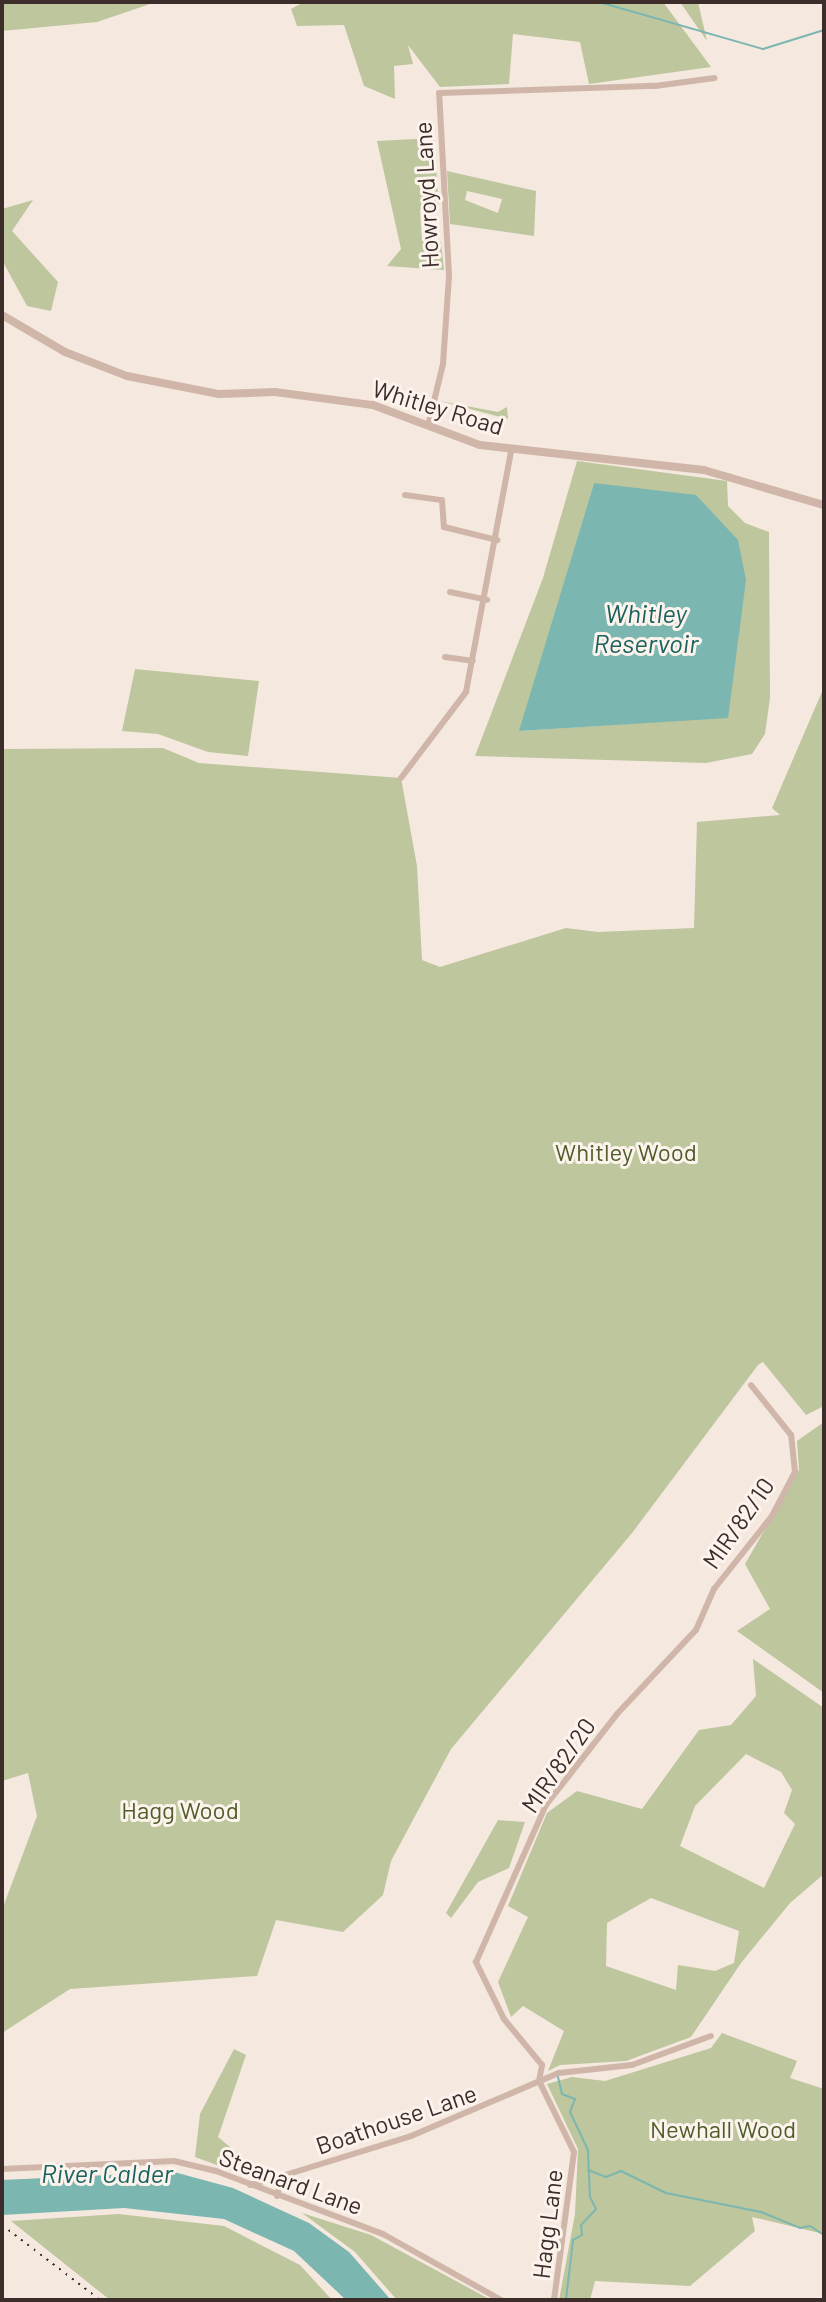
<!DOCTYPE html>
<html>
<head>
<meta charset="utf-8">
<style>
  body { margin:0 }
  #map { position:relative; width:826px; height:2302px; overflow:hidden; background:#f5e8df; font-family:Barlow,sans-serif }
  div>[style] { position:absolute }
  .green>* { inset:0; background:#bdc69d }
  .water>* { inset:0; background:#7bb6b1 }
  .stream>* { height:2px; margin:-1px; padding:0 1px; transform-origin:1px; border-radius:1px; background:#7bb6b1 }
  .minor>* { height:6px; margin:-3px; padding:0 3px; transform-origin:3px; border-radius:3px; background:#cfb6a9 }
  .tertiary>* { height:8px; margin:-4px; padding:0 4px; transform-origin:4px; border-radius:4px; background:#cfb6a9 }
  .rail>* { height:2px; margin-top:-1px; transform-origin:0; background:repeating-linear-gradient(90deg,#3c2d2a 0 2px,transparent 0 8px) }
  span { translate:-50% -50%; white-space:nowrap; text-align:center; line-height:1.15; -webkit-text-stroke:6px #fcf3ec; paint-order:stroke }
  .street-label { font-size:24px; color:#3c2d2a }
  .park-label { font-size:24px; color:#505d2a }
  .water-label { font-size:26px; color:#1a625f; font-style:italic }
  .frame { position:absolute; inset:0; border:4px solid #3c2d2a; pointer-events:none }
</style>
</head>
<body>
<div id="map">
  <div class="green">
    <i style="clip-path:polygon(2px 2px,156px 2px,97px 22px,2px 31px)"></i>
    <i style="clip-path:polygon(304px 2px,663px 2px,711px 67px,589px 84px,580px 42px,513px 34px,509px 84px,440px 87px,408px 45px,413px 64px,394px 66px,395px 99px,364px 86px,344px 25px,297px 26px,291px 9px)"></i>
    <i style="clip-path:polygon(680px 2px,698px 2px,707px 41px)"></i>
    <i style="clip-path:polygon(434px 138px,439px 210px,420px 210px,422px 241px,441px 242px,444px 270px,387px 266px,401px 249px,377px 141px)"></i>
    <i style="clip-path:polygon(evenodd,447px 171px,536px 191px,534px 236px,450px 224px,447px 171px,467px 191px,502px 199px,498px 213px,465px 200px,467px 191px)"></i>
    <i style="clip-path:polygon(33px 200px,12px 231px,58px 282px,51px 311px,27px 306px,2px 260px,2px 209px)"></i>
    <i style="clip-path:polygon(440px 401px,498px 412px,507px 407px,508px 419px)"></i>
    <i style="clip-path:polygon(evenodd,577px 461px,727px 481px,728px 506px,745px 523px,769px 532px,770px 698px,765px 734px,752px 754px,706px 763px,475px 756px,543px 578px,577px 461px,594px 483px,728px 717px,520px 731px,594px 483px)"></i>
    <i style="clip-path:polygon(135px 669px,259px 681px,248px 756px,208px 752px,158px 734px,122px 731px)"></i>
    <i style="clip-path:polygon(824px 687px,824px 1406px,806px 1415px,763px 1362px,758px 1365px,632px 1533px,451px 1749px,391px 1861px,383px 1895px,343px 1932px,276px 1920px,257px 1976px,70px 1989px,2px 2033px,2px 1910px,37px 1816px,28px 1773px,2px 1781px,2px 749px,163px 748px,199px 763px,401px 778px,417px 866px,422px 960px,440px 967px,566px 928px,598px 932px,694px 928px,697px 822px,780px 815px,772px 808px)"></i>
    <i style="clip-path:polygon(824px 1422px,824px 1693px,737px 1631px,770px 1609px,745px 1564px,799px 1470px,797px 1441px)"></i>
    <i style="clip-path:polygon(evenodd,753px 1659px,824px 1708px,824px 1874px,790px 1903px,741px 1963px,691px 2037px,626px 2061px,560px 2065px,548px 2071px,564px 2031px,523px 2006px,511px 2017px,498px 1982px,528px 1917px,508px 1906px,547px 1813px,577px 1791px,642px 1809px,699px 1730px,731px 1725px,756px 1696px,753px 1659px,746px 1754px,781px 1772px,792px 1790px,784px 1813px,795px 1824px,764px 1888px,680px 1846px,695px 1806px,746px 1754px,753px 1659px,651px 1898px,739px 1931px,734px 1963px,715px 1971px,678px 1965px,676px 1990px,606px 1966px,607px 1923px,651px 1898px)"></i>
    <i style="clip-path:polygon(498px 1820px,525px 1822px,509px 1868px,478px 1882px,451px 1918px,446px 1913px)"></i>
    <i style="clip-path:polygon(722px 2033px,797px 2061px,790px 2078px,824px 2089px,824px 2234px,752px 2217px,755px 2231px,690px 2286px,595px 2281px,590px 2300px,559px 2300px,575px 2214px,578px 2149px,547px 2084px,572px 2077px,605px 2081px,711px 2048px)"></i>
    <i style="clip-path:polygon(234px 2049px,246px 2055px,218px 2137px,248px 2162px,255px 2179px,195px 2157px,200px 2114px)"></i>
    <i style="clip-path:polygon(302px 2213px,371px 2235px,491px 2300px,397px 2300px,355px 2252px)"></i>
    <i style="clip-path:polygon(119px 2214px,224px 2226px,300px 2265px,332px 2300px,110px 2300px,11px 2221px)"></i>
  </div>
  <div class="water">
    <i style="clip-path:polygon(594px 483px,696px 495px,738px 540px,746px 580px,728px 718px,519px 731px)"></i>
    <i style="clip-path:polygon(174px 2172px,233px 2188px,309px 2223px,349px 2252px,391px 2300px,346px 2300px,294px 2251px,224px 2219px,124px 2208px,2px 2215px,2px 2180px)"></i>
  </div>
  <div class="stream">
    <i style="left:42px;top:2px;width:16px"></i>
    <i style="left:92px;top:2px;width:1px"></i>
    <i style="left:599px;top:2px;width:171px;rotate:16deg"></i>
    <i style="left:763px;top:49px;width:64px;rotate:-17.3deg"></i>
    <i style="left:558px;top:2077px;width:17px;rotate:77deg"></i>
    <i style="left:562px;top:2094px;width:14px;rotate:21deg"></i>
    <i style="left:575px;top:2099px;width:14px;rotate:111deg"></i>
    <i style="left:570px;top:2112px;width:42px;rotate:64.7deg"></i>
    <i style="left:588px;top:2150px;width:47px;rotate:87.6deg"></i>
    <i style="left:590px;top:2197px;width:13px;rotate:63deg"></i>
    <i style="left:596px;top:2209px;width:22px;rotate:133deg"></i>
    <i style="left:581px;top:2225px;width:10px;rotate:84deg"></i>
    <i style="left:582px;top:2235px;width:10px;rotate:151deg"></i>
    <i style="left:573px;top:2240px;width:60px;rotate:96.7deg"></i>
    <i style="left:588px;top:2170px;width:19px;rotate:21deg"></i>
    <i style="left:606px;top:2177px;width:16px;rotate:-22deg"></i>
    <i style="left:621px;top:2171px;width:50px;rotate:26.1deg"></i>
    <i style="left:666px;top:2193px;width:97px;rotate:11.3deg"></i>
    <i style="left:761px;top:2212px;width:42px;rotate:22.3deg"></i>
    <i style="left:800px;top:2228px;width:10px;rotate:-11deg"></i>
    <i style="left:810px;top:2226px;width:17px;rotate:33deg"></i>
  </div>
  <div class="minor">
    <i style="left:428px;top:426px;width:64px;rotate:-76.4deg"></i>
    <i style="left:443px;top:364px;width:89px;rotate:-86.1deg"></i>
    <i style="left:449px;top:275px;width:182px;rotate:-93.1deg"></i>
    <i style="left:439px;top:93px;width:216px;rotate:-1.9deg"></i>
    <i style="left:655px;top:86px;width:60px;rotate:-7.7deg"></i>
    <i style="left:405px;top:495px;width:37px;rotate:8deg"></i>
    <i style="left:442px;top:500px;width:27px;rotate:86deg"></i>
    <i style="left:444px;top:527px;width:55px;rotate:13.8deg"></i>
    <i style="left:450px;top:592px;width:38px;rotate:12deg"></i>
    <i style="left:445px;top:657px;width:28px;rotate:8deg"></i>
    <i style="left:401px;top:778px;width:108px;rotate:-52.9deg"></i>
    <i style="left:466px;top:692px;width:245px;rotate:-79.4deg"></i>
    <i style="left:2px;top:2169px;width:172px;rotate:-2.7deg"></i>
    <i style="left:174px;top:2161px;width:43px;rotate:13.4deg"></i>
    <i style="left:216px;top:2171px;width:178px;rotate:20.7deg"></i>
    <i style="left:383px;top:2234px;width:135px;rotate:29.2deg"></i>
    <i style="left:250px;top:2185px;width:33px;rotate:-16deg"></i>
    <i style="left:277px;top:2196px;width:21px;rotate:-76deg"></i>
    <i style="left:282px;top:2176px;width:135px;rotate:-17.2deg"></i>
    <i style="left:411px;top:2136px;width:161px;rotate:-23.1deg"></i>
    <i style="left:559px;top:2073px;width:73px;rotate:-6.3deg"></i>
    <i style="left:632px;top:2065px;width:84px;rotate:-20.2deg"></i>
    <i style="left:554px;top:2300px;width:149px;rotate:-82.3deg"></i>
    <i style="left:574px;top:2152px;width:79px;rotate:-116.2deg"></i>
    <i style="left:539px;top:2081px;width:16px;rotate:-79deg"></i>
    <i style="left:542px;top:2065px;width:60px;rotate:-129.6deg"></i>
    <i style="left:504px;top:2019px;width:64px;rotate:-116.2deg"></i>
    <i style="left:476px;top:1962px;width:172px;rotate:-66deg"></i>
    <i style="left:546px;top:1805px;width:115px;rotate:-52deg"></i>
    <i style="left:617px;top:1714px;width:115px;rotate:-46.8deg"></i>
    <i style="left:696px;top:1630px;width:45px;rotate:-66.3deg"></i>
    <i style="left:714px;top:1589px;width:93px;rotate:-51.5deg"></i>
    <i style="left:772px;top:1516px;width:50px;rotate:-62.4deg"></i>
    <i style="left:795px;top:1472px;width:37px;rotate:-96deg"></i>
    <i style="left:791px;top:1435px;width:64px;rotate:-128.7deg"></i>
  </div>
  <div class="tertiary">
    <i style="left:2px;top:315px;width:73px;rotate:30.4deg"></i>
    <i style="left:65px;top:352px;width:66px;rotate:21.2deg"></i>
    <i style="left:127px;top:376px;width:94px;rotate:11.1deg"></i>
    <i style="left:219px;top:394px;width:56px;rotate:-2deg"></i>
    <i style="left:275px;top:392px;width:99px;rotate:7.6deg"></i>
    <i style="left:373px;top:405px;width:114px;rotate:20.5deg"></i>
    <i style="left:480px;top:445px;width:225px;rotate:6.4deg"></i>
    <i style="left:704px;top:470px;width:125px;rotate:16.3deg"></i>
  </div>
  <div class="rail">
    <i style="left:2px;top:2225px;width:123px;rotate:37.4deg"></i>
  </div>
  <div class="street-label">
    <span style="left:426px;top:195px;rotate:-93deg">Howroyd Lane</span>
    <span style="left:438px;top:407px;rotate:17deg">Whitley Road</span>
    <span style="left:738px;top:1523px;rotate:-55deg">MIR/82/10</span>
    <span style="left:558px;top:1765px;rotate:-55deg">MIR/82/20</span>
    <span style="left:396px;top:2119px;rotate:-19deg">Boathouse Lane</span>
    <span style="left:291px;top:2181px;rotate:20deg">Steanard Lane</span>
    <span style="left:547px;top:2224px;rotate:-83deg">Hagg Lane</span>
  </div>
  <div class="park-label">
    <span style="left:626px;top:1152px">Whitley Wood</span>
    <span style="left:180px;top:1810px">Hagg Wood</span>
    <span style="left:723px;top:2129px">Newhall Wood</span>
  </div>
  <div class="water-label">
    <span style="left:646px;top:628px">Whitley<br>Reservoir</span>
    <span style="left:107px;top:2173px">River Calder</span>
  </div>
  <div class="frame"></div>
</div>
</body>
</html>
